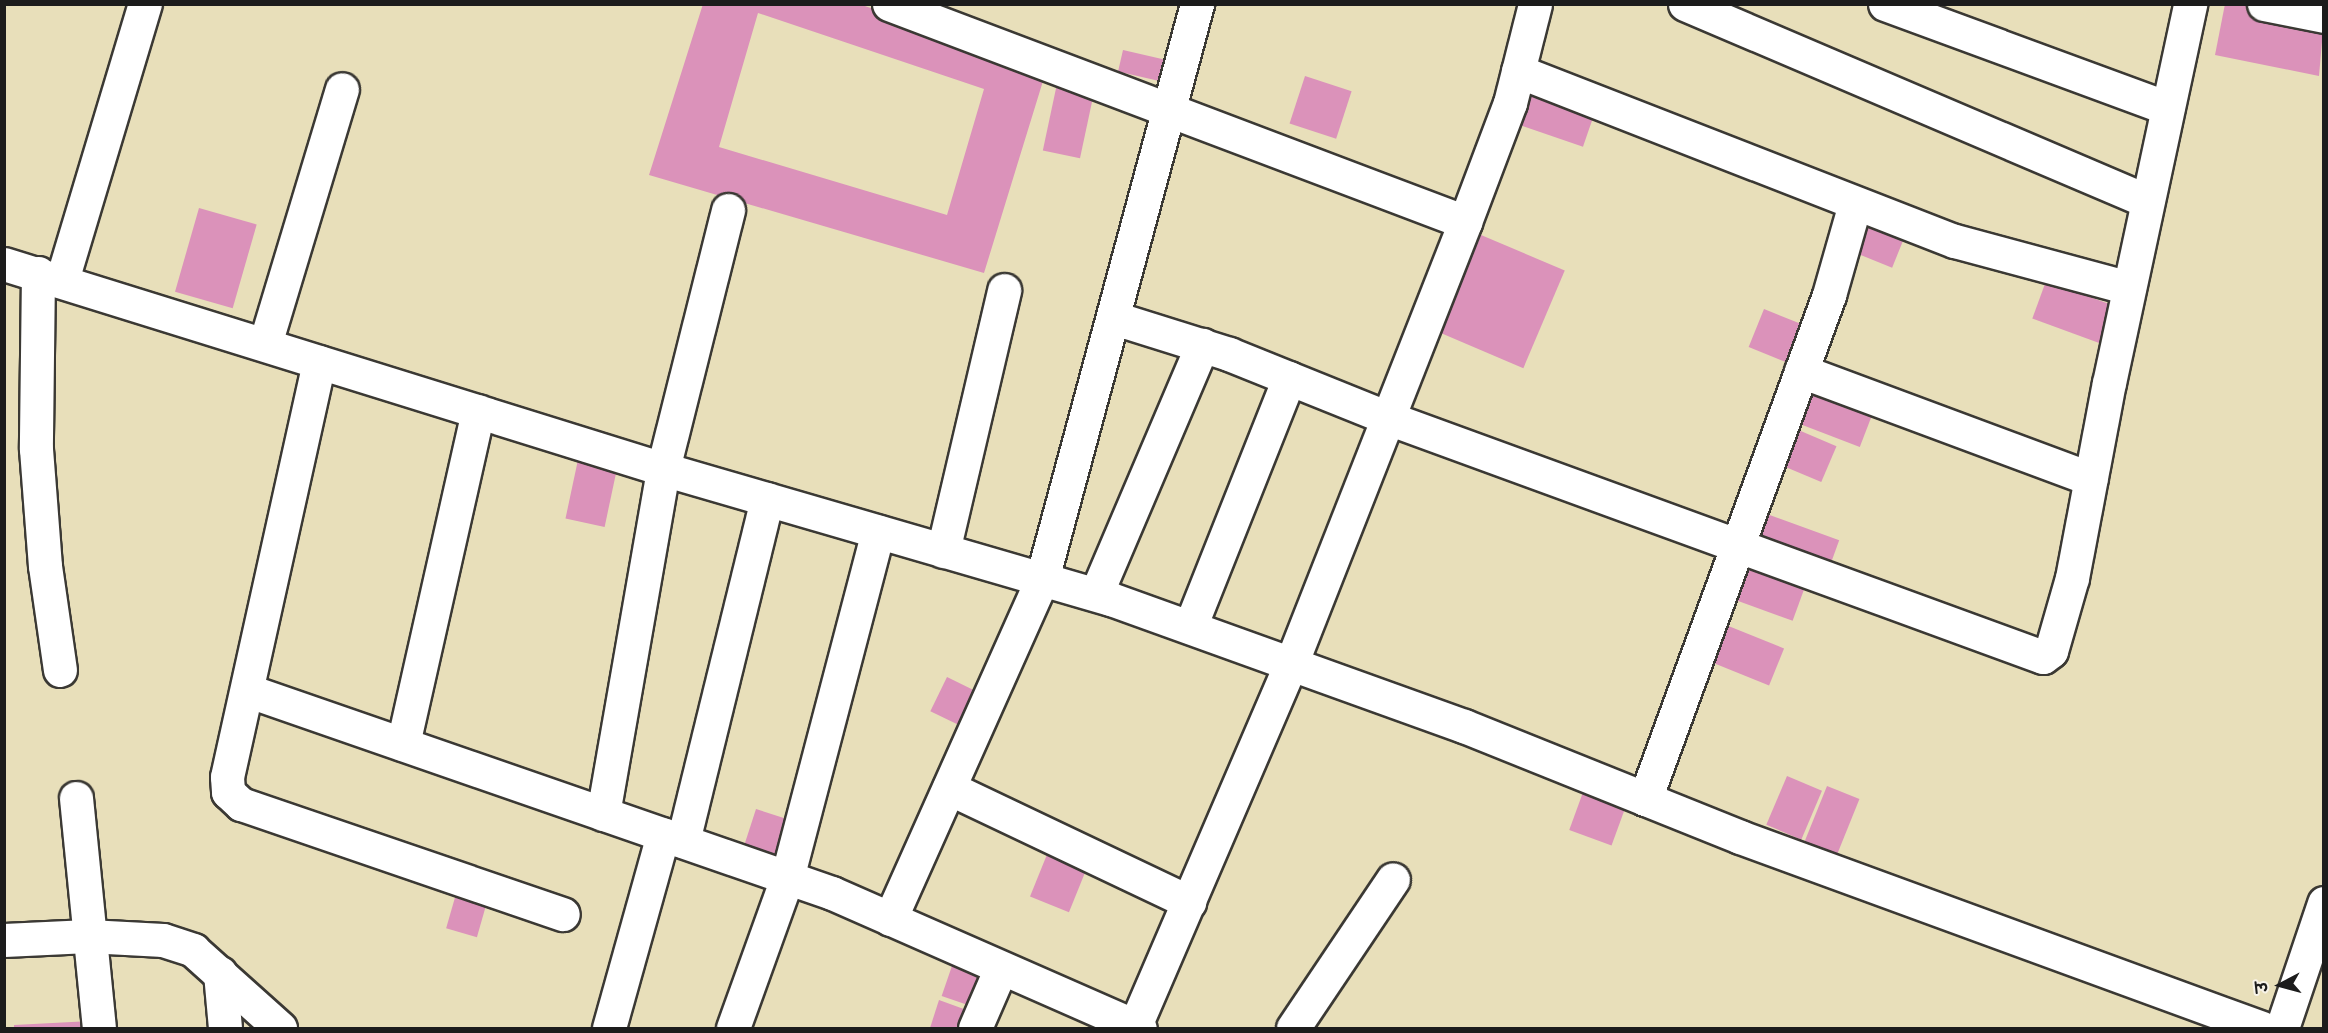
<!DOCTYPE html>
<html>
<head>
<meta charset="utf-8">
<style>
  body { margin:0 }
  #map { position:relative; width:2328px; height:1033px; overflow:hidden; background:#e8dfba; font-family:"Comic Neue","Playpen Sans Deva",sans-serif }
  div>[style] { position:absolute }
  .building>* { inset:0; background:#db92ba; transform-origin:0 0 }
  .roads { filter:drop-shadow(2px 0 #3b3934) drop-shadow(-2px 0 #3b3934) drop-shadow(0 2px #3b3934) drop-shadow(0 -2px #3b3934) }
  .minor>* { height:33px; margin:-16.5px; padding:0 16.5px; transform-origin:16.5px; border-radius:16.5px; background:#fff }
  span { translate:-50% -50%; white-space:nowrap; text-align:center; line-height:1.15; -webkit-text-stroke:5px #f7f3e8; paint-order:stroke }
  .frame { position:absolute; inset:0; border:6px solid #1c1c1c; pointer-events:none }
  .north { position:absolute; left:2250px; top:955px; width:60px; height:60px; -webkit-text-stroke:4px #f7f3e8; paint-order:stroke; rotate:264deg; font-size:16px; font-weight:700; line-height:24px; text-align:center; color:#1c1c1c }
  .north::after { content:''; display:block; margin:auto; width:21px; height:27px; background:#1c1c1c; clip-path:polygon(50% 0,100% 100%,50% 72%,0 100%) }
</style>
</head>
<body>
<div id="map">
  <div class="building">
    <i style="clip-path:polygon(evenodd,703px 4px,859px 4px,1047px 68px,984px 273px,649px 175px,703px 4px,758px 13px,984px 89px,947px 215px,719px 147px,758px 13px)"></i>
    <i style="clip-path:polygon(2225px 4px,2255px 4px,2324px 18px,2319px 76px,2215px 55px)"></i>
    <i style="left:1123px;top:50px;width:50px;height:22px;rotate:13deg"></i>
    <i style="left:1305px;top:76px;width:49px;height:50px;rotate:18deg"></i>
    <i style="left:1058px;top:79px;width:38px;height:73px;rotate:12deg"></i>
    <i style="left:1533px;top:83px;width:68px;height:44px;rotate:19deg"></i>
    <i style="left:199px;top:208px;width:60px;height:87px;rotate:16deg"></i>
    <i style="left:1870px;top:221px;width:38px;height:35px;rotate:22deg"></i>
    <i style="left:1481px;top:235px;width:91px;height:106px;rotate:23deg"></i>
    <i style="left:2046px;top:281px;width:82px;height:40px;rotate:20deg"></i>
    <i style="left:1764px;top:309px;width:45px;height:41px;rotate:22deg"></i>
    <i style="left:1813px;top:382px;width:67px;height:44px;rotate:21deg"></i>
    <i style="left:1796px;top:429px;width:44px;height:39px;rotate:23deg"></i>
    <i style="left:579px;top:455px;width:40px;height:65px;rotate:12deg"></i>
    <i style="left:1764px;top:513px;width:80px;height:37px;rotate:20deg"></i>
    <i style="left:1746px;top:556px;width:66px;height:45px;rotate:20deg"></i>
    <i style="left:1721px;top:623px;width:68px;height:40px;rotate:22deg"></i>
    <i style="left:947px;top:677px;width:34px;height:38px;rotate:26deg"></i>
    <i style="left:1787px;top:776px;width:38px;height:53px;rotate:23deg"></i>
    <i style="left:1586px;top:784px;width:45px;height:49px;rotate:20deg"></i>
    <i style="left:1827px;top:786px;width:35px;height:60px;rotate:22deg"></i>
    <i style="left:756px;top:809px;width:39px;height:37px;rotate:18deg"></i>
    <i style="left:1048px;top:852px;width:42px;height:48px;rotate:22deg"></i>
    <i style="left:458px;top:887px;width:32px;height:43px;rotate:16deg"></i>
    <i style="left:954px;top:960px;width:37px;height:38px;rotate:19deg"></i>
    <i style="clip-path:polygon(939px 1000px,972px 1012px,966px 1028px,930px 1028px)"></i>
    <i style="clip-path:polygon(91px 1021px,92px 1028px,14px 1028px,14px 1025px)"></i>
  </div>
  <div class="roads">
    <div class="minor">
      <i style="left:889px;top:4px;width:616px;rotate:20.73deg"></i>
      <i style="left:1465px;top:222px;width:127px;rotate:-69.3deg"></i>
      <i style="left:1510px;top:103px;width:102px;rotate:-75.8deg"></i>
      <i style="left:1685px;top:4px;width:502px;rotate:23.09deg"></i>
      <i style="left:1885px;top:4px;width:301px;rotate:20.2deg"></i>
      <i style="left:2264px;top:4px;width:61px;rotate:11.3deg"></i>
      <i style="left:1518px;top:71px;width:469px;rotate:21.3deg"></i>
      <i style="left:1955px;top:241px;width:180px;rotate:15.1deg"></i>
      <i style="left:4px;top:264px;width:690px;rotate:17.28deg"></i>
      <i style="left:663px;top:469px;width:466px;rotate:16.2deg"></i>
      <i style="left:1111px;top:599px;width:375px;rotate:19.8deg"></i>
      <i style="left:1464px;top:726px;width:297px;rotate:21.9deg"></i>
      <i style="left:1740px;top:837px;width:556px;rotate:20.1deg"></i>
      <i style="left:38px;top:273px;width:176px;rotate:90.7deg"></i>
      <i style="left:36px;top:449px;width:117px;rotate:85.6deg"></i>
      <i style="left:45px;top:566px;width:105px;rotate:81.8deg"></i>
      <i style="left:62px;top:280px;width:288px;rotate:-73.3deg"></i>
      <i style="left:1114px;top:318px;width:121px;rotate:17.4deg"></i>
      <i style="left:1229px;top:354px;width:171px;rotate:21.9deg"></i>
      <i style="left:1388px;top:418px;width:697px;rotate:20.05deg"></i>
      <i style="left:2043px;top:657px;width:10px;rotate:-37deg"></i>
      <i style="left:2051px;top:651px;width:76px;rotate:-74deg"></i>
      <i style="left:2072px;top:578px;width:198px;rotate:-79.3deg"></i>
      <i style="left:2109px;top:383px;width:388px;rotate:-77.9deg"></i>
      <i style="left:265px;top:344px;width:266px;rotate:-73.2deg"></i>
      <i style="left:319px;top:362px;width:425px;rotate:102.5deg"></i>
      <i style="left:227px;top:777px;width:15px;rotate:86deg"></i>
      <i style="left:228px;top:792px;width:18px;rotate:43deg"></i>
      <i style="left:241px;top:804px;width:340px;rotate:18.9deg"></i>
      <i style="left:1801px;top:371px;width:309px;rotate:20.4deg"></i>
      <i style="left:943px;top:551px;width:268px;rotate:-76.8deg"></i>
      <i style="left:1096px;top:594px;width:271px;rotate:-66.9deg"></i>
      <i style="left:1190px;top:627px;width:268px;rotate:-68.3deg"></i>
      <i style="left:249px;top:691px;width:617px;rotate:19.11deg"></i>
      <i style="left:832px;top:893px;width:336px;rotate:23.7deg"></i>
      <i style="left:403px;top:744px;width:341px;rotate:-77.3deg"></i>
      <i style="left:949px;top:788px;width:266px;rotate:25.4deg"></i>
      <i style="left:76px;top:798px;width:231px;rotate:84.3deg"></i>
      <i style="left:1645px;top:799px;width:537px;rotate:-69.94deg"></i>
      <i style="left:1829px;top:295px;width:95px;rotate:-74.1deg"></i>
      <i style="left:603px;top:814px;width:350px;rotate:-80.1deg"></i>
      <i style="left:663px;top:469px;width:267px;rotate:-75.9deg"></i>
      <i style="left:683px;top:841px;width:352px;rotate:-76.2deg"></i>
      <i style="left:890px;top:919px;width:372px;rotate:-65.9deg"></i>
      <i style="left:1042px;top:579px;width:596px;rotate:-74.91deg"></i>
      <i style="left:4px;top:940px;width:84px;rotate:-2.7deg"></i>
      <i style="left:88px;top:936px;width:75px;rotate:3.1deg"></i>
      <i style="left:163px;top:940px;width:32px;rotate:18deg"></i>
      <i style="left:193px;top:950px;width:117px;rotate:41.9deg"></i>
      <i style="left:220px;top:973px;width:55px;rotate:84.8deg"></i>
      <i style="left:609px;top:1028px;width:201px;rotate:-74.4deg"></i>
      <i style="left:733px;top:1028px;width:159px;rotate:-70.2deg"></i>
      <i style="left:787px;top:878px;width:358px;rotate:-75.3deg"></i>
      <i style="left:975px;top:1028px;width:65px;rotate:-66.6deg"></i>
      <i style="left:1134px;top:1028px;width:396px;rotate:-66.7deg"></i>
      <i style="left:1291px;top:664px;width:475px;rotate:-68.5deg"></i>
      <i style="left:1293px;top:1028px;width:179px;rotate:-56.1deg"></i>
      <i style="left:2282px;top:1028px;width:132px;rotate:-71.4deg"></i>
    </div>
  </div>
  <div class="frame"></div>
  <div class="north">उ</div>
</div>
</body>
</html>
